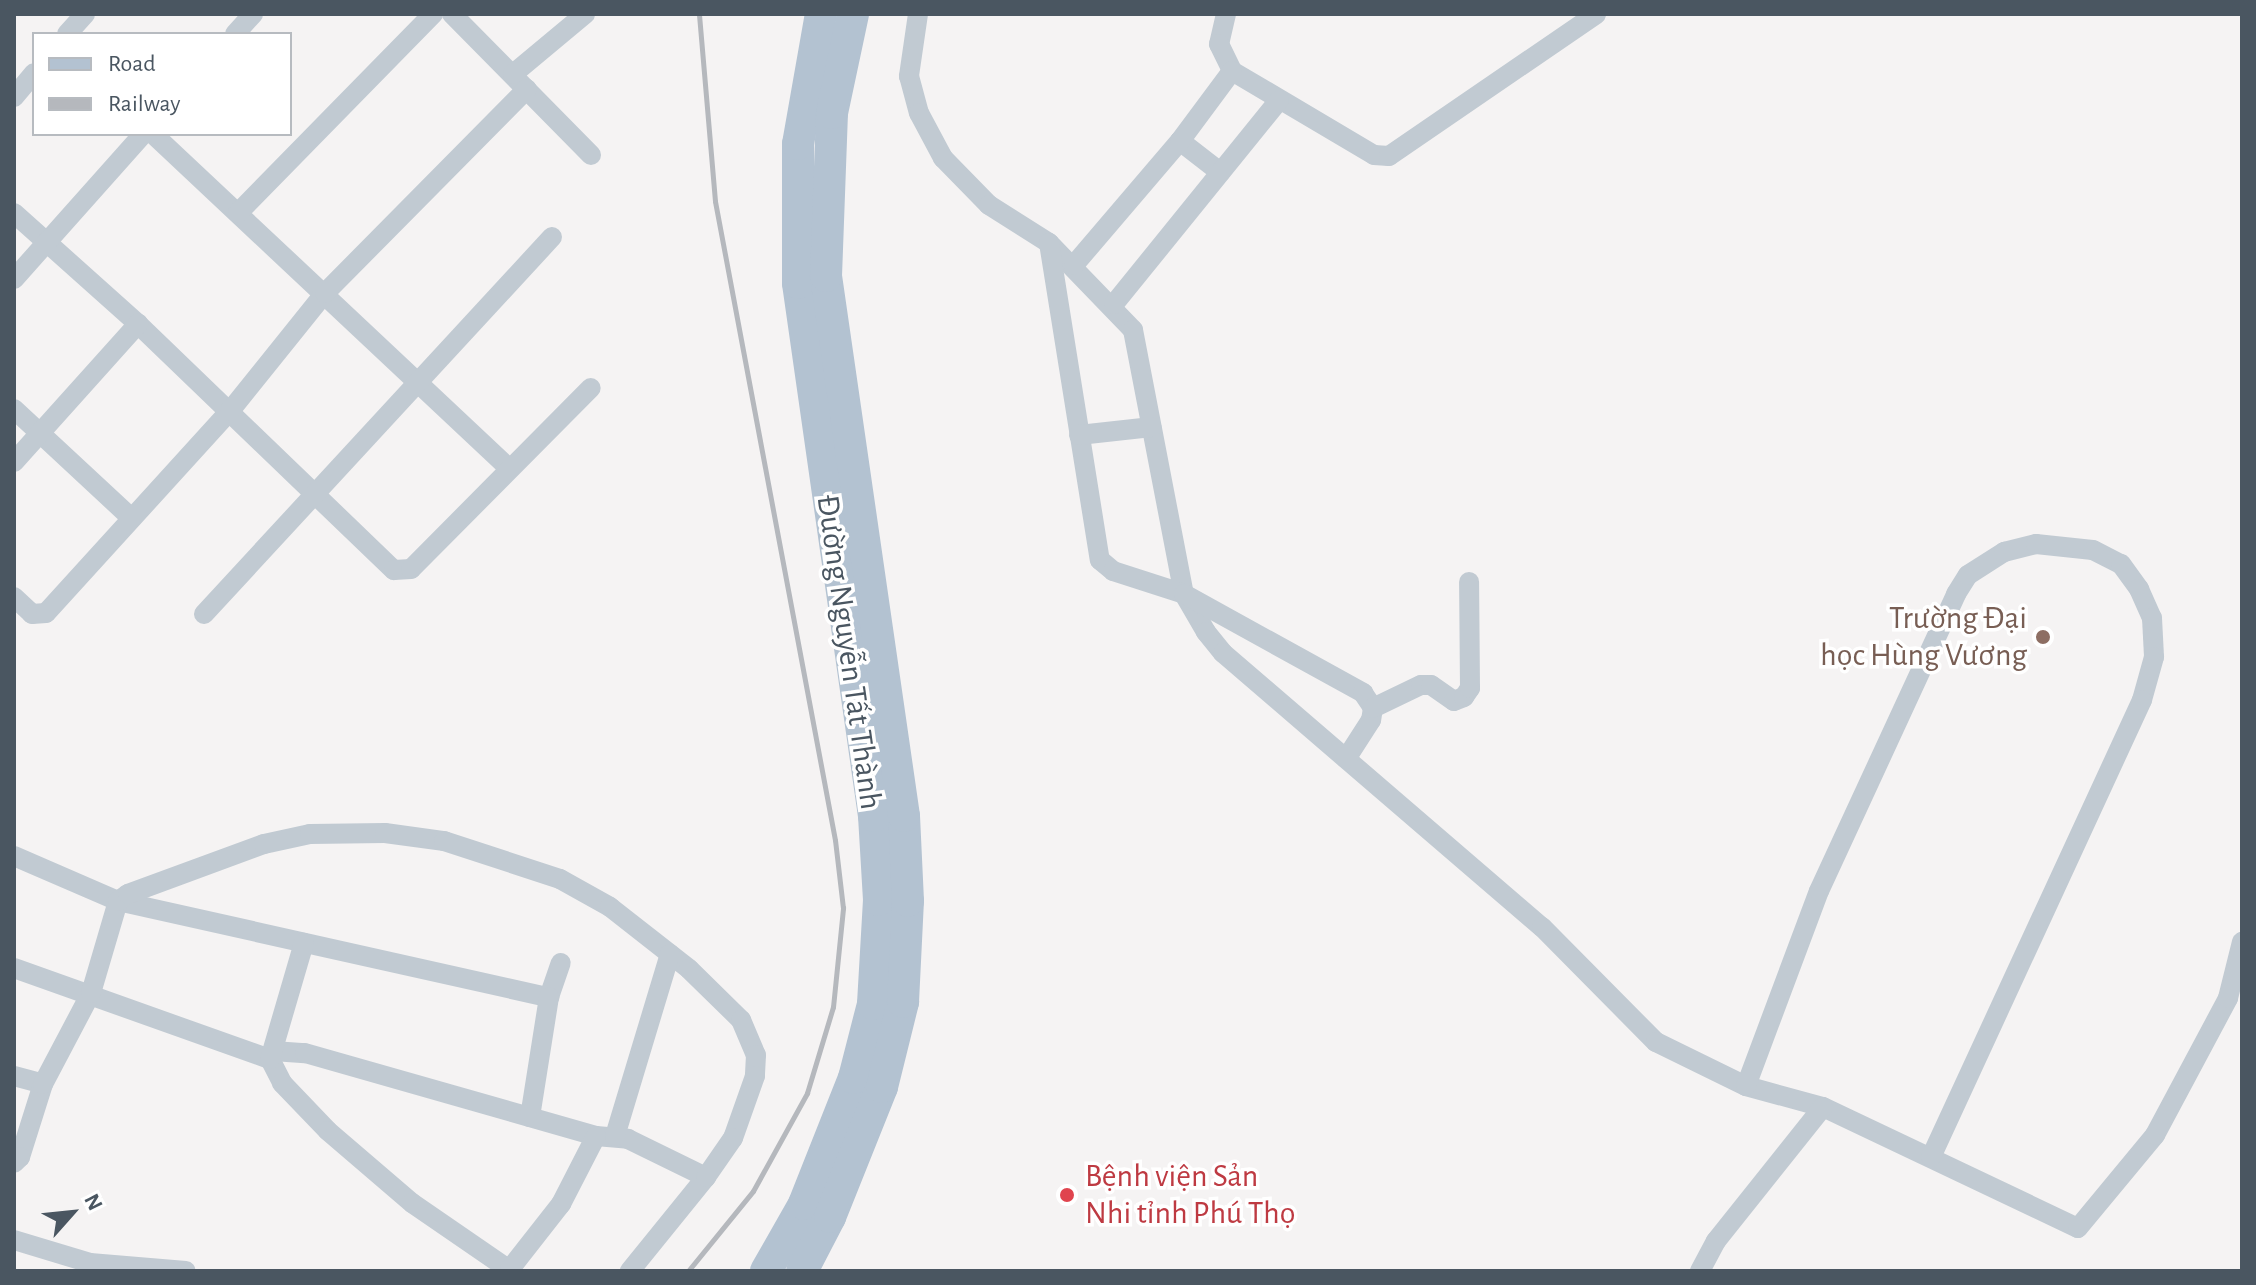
<!DOCTYPE html>
<html>
<head>
<meta charset="utf-8">
<style>
  body { margin:0 }
  #map { position:relative; width:2256px; height:1285px; overflow:hidden; background:#f5f3f3; font-family:"Alegreya Sans",sans-serif }
  div>[style] { position:absolute }
  .street>* { height:20px; margin:-10px; padding:0 10px; transform-origin:10px; border-radius:10px; background:#c1cad2 }
  .primary>* { height:32px; margin:-16px; padding:0 16px; transform-origin:16px; border-radius:16px; background:#b3c2d1 }
  .rail>* { height:5px; margin:-2.5px; padding:0 2.5px; transform-origin:2.5px; border-radius:2.5px; background:#b5b8bd }
  .dots>* { width:22px; height:22px; translate:-50% -50%; box-sizing:border-box; border:4px solid #fff; border-radius:50% }
  span { translate:-50% -50%; white-space:nowrap; text-align:center; line-height:1.15; -webkit-text-stroke:7px #fff; paint-order:stroke }
  .education-label { font-size:32px; color:#785e54 }
  .right { translate:-100% -50%; text-align:right }
  .street-label { font-size:32px; color:#4a5661 }
  .health-label { font-size:32px; color:#be3a42 }
  .left { translate:0 -50%; text-align:left }
  .frame { position:absolute; inset:0; border:16px solid #4a5661; pointer-events:none }
  .legend { position:absolute; left:32px; top:32px; width:260px; height:104px; box-sizing:border-box; background:#fff; border:2px solid #b7bbc0; margin:0; padding:10px 14px; list-style:none; font-size:24px; color:#4a5661 }
  .legend li { display:flex; align-items:center; gap:16px; height:40px }
  .legend b { width:40px; border:2px solid #b7bbc0 }
  .north { position:absolute; left:32px; top:1173px; width:80px; height:80px; -webkit-text-stroke:6px #fff; paint-order:stroke; rotate:63deg; font-size:22px; font-weight:700; line-height:32px; text-align:center; color:#4a5661 }
  .north::after { content:''; display:block; margin:auto; width:28px; height:36px; background:#4a5661; clip-path:polygon(50% 0,100% 100%,50% 72%,0 100%) }
</style>
</head>
<body>
<div id="map">
  <div class="street">
    <i style="left:452px;top:14px;width:198px;rotate:45.4deg"></i>
    <i style="left:918px;top:14px;width:63px;rotate:98.3deg"></i>
    <i style="left:909px;top:76px;width:38px;rotate:75deg"></i>
    <i style="left:919px;top:113px;width:51px;rotate:61.9deg"></i>
    <i style="left:943px;top:158px;width:66px;rotate:45.6deg"></i>
    <i style="left:989px;top:205px;width:71px;rotate:32.3deg"></i>
    <i style="left:1049px;top:243px;width:121px;rotate:46deg"></i>
    <i style="left:1133px;top:330px;width:269px;rotate:79.1deg"></i>
    <i style="left:1184px;top:594px;width:44px;rotate:59.9deg"></i>
    <i style="left:1206px;top:632px;width:27px;rotate:51deg"></i>
    <i style="left:1223px;top:653px;width:421px;rotate:40.7deg"></i>
    <i style="left:1542px;top:927px;width:162px;rotate:45.3deg"></i>
    <i style="left:1656px;top:1042px;width:100px;rotate:26.1deg"></i>
    <i style="left:1746px;top:1086px;width:80px;rotate:15.3deg"></i>
    <i style="left:1823px;top:1107px;width:282px;rotate:25.4deg"></i>
    <i style="left:2078px;top:1228px;width:121px;rotate:-50.4deg"></i>
    <i style="left:2155px;top:1135px;width:155px;rotate:-61.9deg"></i>
    <i style="left:2228px;top:998px;width:58px;rotate:-76deg"></i>
    <i style="left:1226px;top:14px;width:31px;rotate:103deg"></i>
    <i style="left:1219px;top:44px;width:30px;rotate:64deg"></i>
    <i style="left:1232px;top:71px;width:165px;rotate:30.6deg"></i>
    <i style="left:1374px;top:155px;width:15px;rotate:4deg"></i>
    <i style="left:1389px;top:156px;width:251px;rotate:-34.4deg"></i>
    <i style="left:67px;top:34px;width:27px;rotate:-48deg"></i>
    <i style="left:235px;top:34px;width:27px;rotate:-48deg"></i>
    <i style="left:513px;top:74px;width:94px;rotate:-39.8deg"></i>
    <i style="left:14px;top:97px;width:31px;rotate:-50deg"></i>
    <i style="left:153px;top:134px;width:488px;rotate:43.2deg"></i>
    <i style="left:1180px;top:141px;width:51px;rotate:37.8deg"></i>
    <i style="left:14px;top:213px;width:166px;rotate:41.8deg"></i>
    <i style="left:138px;top:324px;width:355px;rotate:43.9deg"></i>
    <i style="left:394px;top:570px;width:17px;rotate:-3deg"></i>
    <i style="left:411px;top:569px;width:255px;rotate:-45.2deg"></i>
    <i style="left:238px;top:213px;width:279px;rotate:-45.6deg"></i>
    <i style="left:1049px;top:243px;width:321px;rotate:80.9deg"></i>
    <i style="left:1100px;top:560px;width:17px;rotate:40deg"></i>
    <i style="left:1113px;top:571px;width:75px;rotate:17.9deg"></i>
    <i style="left:1184px;top:594px;width:205px;rotate:28.9deg"></i>
    <i style="left:1363px;top:693px;width:18px;rotate:56deg"></i>
    <i style="left:1373px;top:708px;width:12px;rotate:99deg"></i>
    <i style="left:1371px;top:720px;width:46px;rotate:122.7deg"></i>
    <i style="left:1074px;top:265px;width:163px;rotate:-49.5deg"></i>
    <i style="left:1180px;top:141px;width:87px;rotate:-53.4deg"></i>
    <i style="left:14px;top:279px;width:194px;rotate:-48.3deg"></i>
    <i style="left:1114px;top:304px;width:262px;rotate:-51deg"></i>
    <i style="left:14px;top:409px;width:157px;rotate:42.9deg"></i>
    <i style="left:1079px;top:435px;width:73px;rotate:-6.3deg"></i>
    <i style="left:14px;top:462px;width:186px;rotate:-48.1deg"></i>
    <i style="left:14px;top:597px;width:25px;rotate:43deg"></i>
    <i style="left:32px;top:614px;width:14px;rotate:-4deg"></i>
    <i style="left:46px;top:613px;width:273px;rotate:-47.7deg"></i>
    <i style="left:230px;top:411px;width:151px;rotate:-51.2deg"></i>
    <i style="left:325px;top:293px;width:287px;rotate:-45.3deg"></i>
    <i style="left:204px;top:614px;width:513px;rotate:-47.29deg"></i>
    <i style="left:1373px;top:708px;width:53px;rotate:-25.6deg"></i>
    <i style="left:1421px;top:685px;width:10px"></i>
    <i style="left:1431px;top:685px;width:28px;rotate:35deg"></i>
    <i style="left:1454px;top:701px;width:11px;rotate:-22deg"></i>
    <i style="left:1464px;top:697px;width:11px;rotate:-56deg"></i>
    <i style="left:1470px;top:688px;width:106px;rotate:-90.5deg"></i>
    <i style="left:14px;top:856px;width:113px;rotate:23.4deg"></i>
    <i style="left:118px;top:901px;width:442px;rotate:12.6deg"></i>
    <i style="left:549px;top:997px;width:36px;rotate:-71deg"></i>
    <i style="left:14px;top:968px;width:272px;rotate:19.6deg"></i>
    <i style="left:270px;top:1059px;width:27px;rotate:63deg"></i>
    <i style="left:282px;top:1083px;width:66px;rotate:46.2deg"></i>
    <i style="left:328px;top:1131px;width:111px;rotate:40.6deg"></i>
    <i style="left:412px;top:1203px;width:120px;rotate:34.5deg"></i>
    <i style="left:273px;top:1051px;width:32px;rotate:4deg"></i>
    <i style="left:305px;top:1053px;width:303px;rotate:15.9deg"></i>
    <i style="left:596px;top:1136px;width:32px;rotate:5deg"></i>
    <i style="left:628px;top:1139px;width:87px;rotate:26deg"></i>
    <i style="left:706px;top:1177px;width:121px;rotate:129deg"></i>
    <i style="left:270px;top:1059px;width:121px;rotate:-73.7deg"></i>
    <i style="left:14px;top:1076px;width:30px;rotate:15deg"></i>
    <i style="left:43px;top:1084px;width:77px;rotate:107.5deg"></i>
    <i style="left:20px;top:1157px;width:8px;rotate:135deg"></i>
    <i style="left:43px;top:1084px;width:103px;rotate:-62.2deg"></i>
    <i style="left:91px;top:993px;width:96px;rotate:-73.6deg"></i>
    <i style="left:118px;top:901px;width:12px;rotate:-35deg"></i>
    <i style="left:128px;top:894px;width:145px;rotate:-20.2deg"></i>
    <i style="left:264px;top:844px;width:47px;rotate:-12.3deg"></i>
    <i style="left:310px;top:834px;width:75px;rotate:-0.8deg"></i>
    <i style="left:385px;top:833px;width:60px;rotate:7.7deg"></i>
    <i style="left:444px;top:841px;width:122px;rotate:18.1deg"></i>
    <i style="left:560px;top:879px;width:57px;rotate:29.2deg"></i>
    <i style="left:610px;top:907px;width:100px;rotate:38.1deg"></i>
    <i style="left:689px;top:969px;width:73px;rotate:44.4deg"></i>
    <i style="left:741px;top:1020px;width:38px;rotate:67deg"></i>
    <i style="left:756px;top:1055px;width:21px;rotate:93deg"></i>
    <i style="left:755px;top:1076px;width:66px;rotate:109.5deg"></i>
    <i style="left:733px;top:1138px;width:47px;rotate:124.7deg"></i>
    <i style="left:1746px;top:1086px;width:208px;rotate:-69.5deg"></i>
    <i style="left:1819px;top:891px;width:327px;rotate:-65.2deg"></i>
    <i style="left:1956px;top:594px;width:22px;rotate:-58deg"></i>
    <i style="left:1968px;top:575px;width:43px;rotate:-32.6deg"></i>
    <i style="left:2004px;top:552px;width:33px;rotate:-14deg"></i>
    <i style="left:2036px;top:544px;width:57px;rotate:6deg"></i>
    <i style="left:2093px;top:550px;width:31px;rotate:27deg"></i>
    <i style="left:2121px;top:564px;width:31px;rotate:54deg"></i>
    <i style="left:2139px;top:589px;width:32px;rotate:66deg"></i>
    <i style="left:2152px;top:618px;width:39px;rotate:87deg"></i>
    <i style="left:2154px;top:657px;width:45px;rotate:105.6deg"></i>
    <i style="left:2142px;top:700px;width:503px;rotate:114.78deg"></i>
    <i style="left:530px;top:1117px;width:121px;rotate:-81deg"></i>
    <i style="left:615px;top:1136px;width:190px;rotate:-73.2deg"></i>
    <i style="left:14px;top:1240px;width:79px;rotate:16.8deg"></i>
    <i style="left:90px;top:1263px;width:96px;rotate:4.8deg"></i>
    <i style="left:510px;top:1269px;width:83px;rotate:-51.9deg"></i>
    <i style="left:561px;top:1204px;width:76px;rotate:-62.8deg"></i>
    <i style="left:1700px;top:1271px;width:34px;rotate:-62deg"></i>
    <i style="left:1716px;top:1241px;width:171px;rotate:-51.4deg"></i>
  </div>
  <div class="primary">
    <i style="left:766px;top:1271px;width:77px;rotate:-60.4deg"></i>
    <i style="left:804px;top:1204px;width:136px;rotate:-68.4deg"></i>
    <i style="left:854px;top:1078px;width:76px;rotate:-75.6deg"></i>
    <i style="left:873px;top:1004px;width:104px;rotate:-86.7deg"></i>
    <i style="left:879px;top:900px;width:84px;rotate:-93.4deg"></i>
    <i style="left:874px;top:816px;width:538px;rotate:-98.12deg"></i>
    <i style="left:798px;top:283px;width:139px;rotate:-90deg"></i>
    <i style="left:798px;top:144px;width:132px;rotate:-80deg"></i>
    <i style="left:802px;top:1271px;width:61px;rotate:-62.6deg"></i>
    <i style="left:830px;top:1217px;width:140px;rotate:-68.2deg"></i>
    <i style="left:882px;top:1087px;width:88px;rotate:-76.1deg"></i>
    <i style="left:903px;top:1002px;width:101px;rotate:-87.2deg"></i>
    <i style="left:908px;top:901px;width:85px;rotate:-92.7deg"></i>
    <i style="left:904px;top:816px;width:546px;rotate:-98.22deg"></i>
    <i style="left:826px;top:276px;width:163px;rotate:-87.9deg"></i>
    <i style="left:832px;top:113px;width:101px;rotate:-78deg"></i>
  </div>
  <div class="rail">
    <i style="left:688px;top:1271px;width:103px;rotate:-50.9deg"></i>
    <i style="left:753px;top:1191px;width:112px;rotate:-61.1deg"></i>
    <i style="left:807px;top:1093px;width:90px;rotate:-73.2deg"></i>
    <i style="left:833px;top:1007px;width:100px;rotate:-84.2deg"></i>
    <i style="left:843px;top:908px;width:68px;rotate:-96.7deg"></i>
    <i style="left:835px;top:840px;width:650px;rotate:-100.64deg"></i>
    <i style="left:715px;top:201px;width:188px;rotate:-94.9deg"></i>
  </div>
  <div class="dots">
    <i style="left:2043px;top:637px;background:#8d6e63"></i>
    <i style="left:1067px;top:1195px;background:#e0444e"></i>
  </div>
  <div class="education-label">
    <span class="right" style="left:2027px;top:637px">Trường Đại<br>học Hùng Vương</span>
  </div>
  <div class="street-label">
    <span style="left:849px;top:652px;rotate:82deg">Đường Nguyễn Tất Thành</span>
  </div>
  <div class="health-label">
    <span class="left" style="left:1085px;top:1195px">Bệnh viện Sản<br>Nhi tỉnh Phú Thọ</span>
  </div>
  <div class="frame"></div>
  <ul class="legend">
  <li><b style="height:10px;background:#b3c2d1"></b>Road</li>
  <li><b style="height:10px;background:#b5b8bd"></b>Railway</li>
  </ul>
  <div class="north">N</div>
</div>
</body>
</html>
